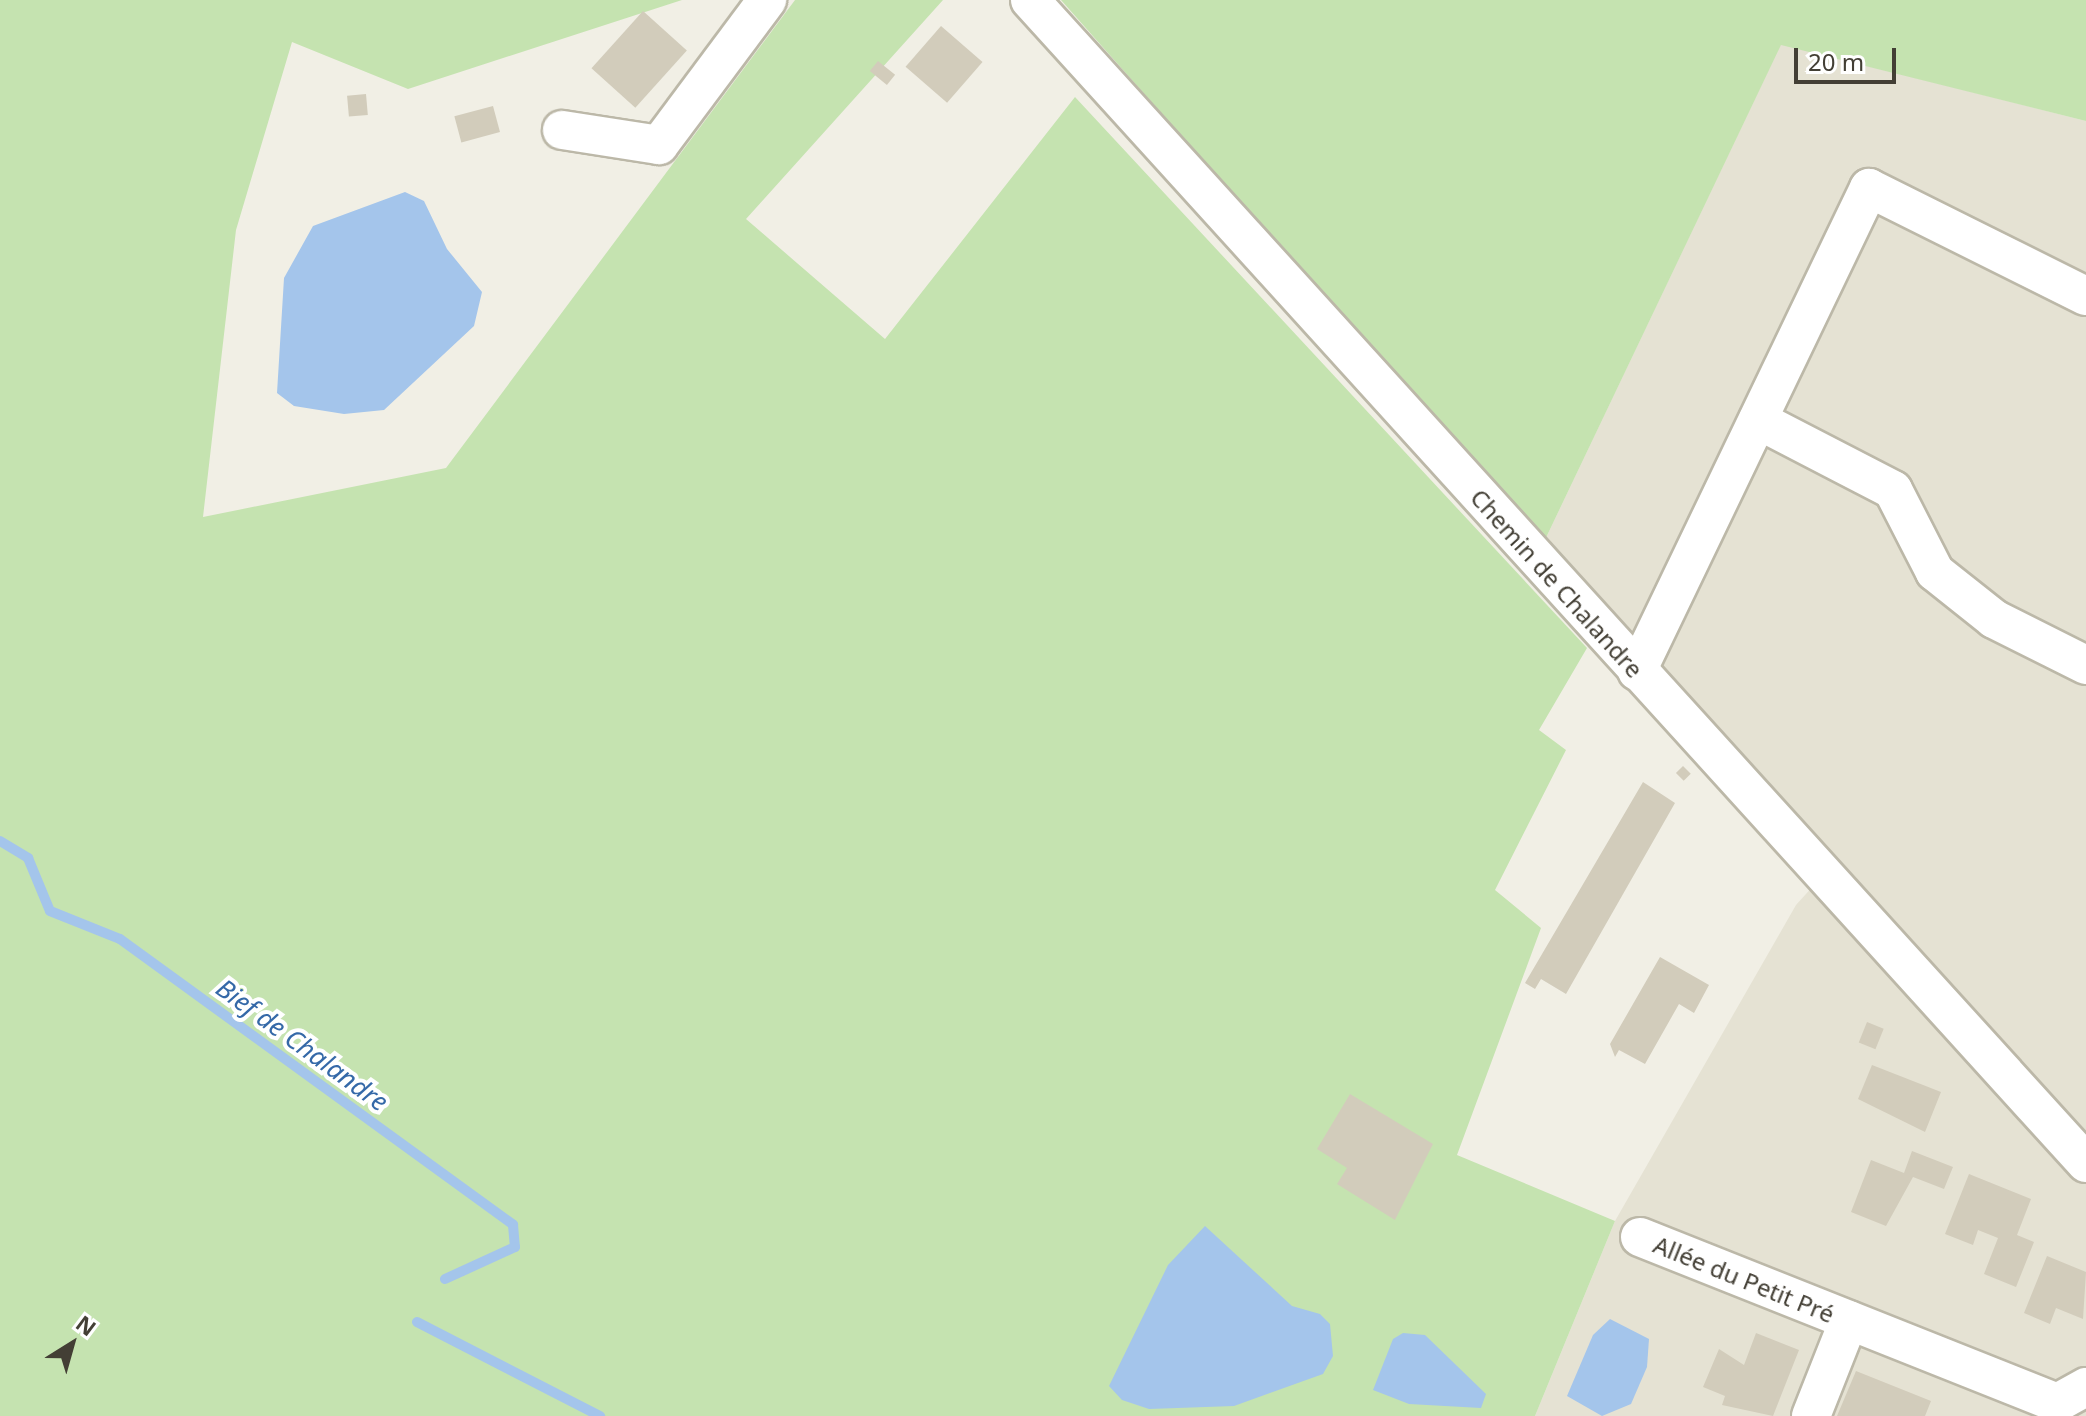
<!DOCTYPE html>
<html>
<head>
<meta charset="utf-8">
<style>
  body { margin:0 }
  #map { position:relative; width:2086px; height:1416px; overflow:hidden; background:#f1efe5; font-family:"Noto Sans",sans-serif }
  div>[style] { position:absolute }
  .residential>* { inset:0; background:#e5e2d3 }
  .green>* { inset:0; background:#c5e3b0 }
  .water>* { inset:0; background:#a4c5eb }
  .stream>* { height:10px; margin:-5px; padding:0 5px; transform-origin:5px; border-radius:5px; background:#a4c5eb }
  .building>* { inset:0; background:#d2ccbb; transform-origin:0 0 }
  .roads { filter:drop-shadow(2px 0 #bcb8a8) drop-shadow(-2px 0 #bcb8a8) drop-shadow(0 2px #bcb8a8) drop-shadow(0 -2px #bcb8a8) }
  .street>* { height:38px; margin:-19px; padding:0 19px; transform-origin:19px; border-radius:19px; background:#fff }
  span { translate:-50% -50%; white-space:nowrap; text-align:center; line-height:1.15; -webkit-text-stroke:8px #fff; paint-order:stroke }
  .street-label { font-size:24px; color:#433f35 }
  .water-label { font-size:26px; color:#3569a8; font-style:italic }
  .north { position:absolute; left:32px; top:1304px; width:80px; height:80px; -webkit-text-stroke:6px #fff; paint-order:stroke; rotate:37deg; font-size:22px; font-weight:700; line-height:32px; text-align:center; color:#433f35 }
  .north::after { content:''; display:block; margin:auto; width:28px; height:36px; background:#433f35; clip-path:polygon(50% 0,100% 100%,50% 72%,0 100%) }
  .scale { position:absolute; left:1794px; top:48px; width:102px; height:36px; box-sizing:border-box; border:4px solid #433f35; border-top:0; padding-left:10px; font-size:24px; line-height:28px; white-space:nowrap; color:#433f35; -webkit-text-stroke:6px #fff; paint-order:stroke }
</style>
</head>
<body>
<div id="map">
  <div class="residential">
    <i style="clip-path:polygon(1781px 44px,2086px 121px,2086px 1416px,1535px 1416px,1615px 1221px,1796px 905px,1834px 863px,1543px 544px)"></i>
  </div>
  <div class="green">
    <i style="clip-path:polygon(0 0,682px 0,408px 89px,292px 42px,236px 230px,203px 517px,446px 468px,795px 0,943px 0,746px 219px,885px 339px,1075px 97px,1587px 648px,1539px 730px,1566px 750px,1495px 890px,1541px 928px,1457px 1155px,1615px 1221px,1535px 1416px,0 1416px)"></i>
    <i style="clip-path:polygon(1061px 0,2086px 0,2086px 121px,1781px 45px,1543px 544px)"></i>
  </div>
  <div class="water">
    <i style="clip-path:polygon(405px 192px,424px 201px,447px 249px,482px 292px,474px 326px,384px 410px,344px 414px,294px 406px,277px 393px,284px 278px,313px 226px)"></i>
    <i style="clip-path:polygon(1205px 1226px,1292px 1306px,1320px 1314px,1330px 1324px,1333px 1356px,1323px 1374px,1234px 1406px,1149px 1409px,1122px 1400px,1109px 1386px,1168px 1265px)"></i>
    <i style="clip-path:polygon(1610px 1319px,1649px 1339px,1647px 1367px,1631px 1404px,1602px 1416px,1567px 1396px,1593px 1335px)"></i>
    <i style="clip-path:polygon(1403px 1333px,1425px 1335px,1486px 1394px,1481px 1408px,1409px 1404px,1373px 1390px,1393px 1339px)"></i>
  </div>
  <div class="stream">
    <i style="left:0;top:841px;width:33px;rotate:31deg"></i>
    <i style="left:28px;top:858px;width:57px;rotate:67.5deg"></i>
    <i style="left:50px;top:911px;width:75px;rotate:21.8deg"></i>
    <i style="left:120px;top:939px;width:486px;rotate:36deg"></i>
    <i style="left:513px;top:1225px;width:22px;rotate:85deg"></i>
    <i style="left:515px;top:1247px;width:77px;rotate:155.4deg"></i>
    <i style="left:417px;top:1322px;width:206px;rotate:27.2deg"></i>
  </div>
  <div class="building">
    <i style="left:643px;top:11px;width:59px;height:77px;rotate:42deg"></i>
    <i style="left:941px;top:26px;width:55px;height:54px;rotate:41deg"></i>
    <i style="left:878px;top:61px;width:22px;height:13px;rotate:39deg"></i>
    <i style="left:366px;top:94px;width:21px;height:19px;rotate:85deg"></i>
    <i style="left:493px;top:106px;width:27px;height:40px;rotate:75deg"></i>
    <i style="left:1683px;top:766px;width:11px;height:10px;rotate:45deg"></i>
    <i style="clip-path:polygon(1643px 782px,1675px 803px,1566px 994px,1541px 979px,1535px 989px,1525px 983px)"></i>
    <i style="clip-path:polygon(1660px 957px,1709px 985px,1694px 1013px,1679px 1004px,1645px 1064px,1619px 1050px,1615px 1057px,1610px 1044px)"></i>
    <i style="left:1867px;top:1022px;width:18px;height:22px;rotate:22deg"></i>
    <i style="clip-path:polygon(1872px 1065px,1941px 1092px,1925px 1132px,1858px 1099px)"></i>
    <i style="clip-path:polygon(1350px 1094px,1433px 1144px,1395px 1220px,1337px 1184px,1347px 1168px,1317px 1149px)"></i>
    <i style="clip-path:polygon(1912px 1151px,1953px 1167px,1944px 1189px,1913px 1177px,1886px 1226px,1851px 1212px,1871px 1160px,1904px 1173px)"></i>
    <i style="clip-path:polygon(1969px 1174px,2031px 1199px,2017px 1235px,2034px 1242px,2016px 1287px,1984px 1274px,1998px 1238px,1978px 1230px,1973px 1245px,1945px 1234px)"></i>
    <i style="clip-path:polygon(2047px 1256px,2086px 1272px,2083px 1319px,2056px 1308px,2050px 1324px,2024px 1313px)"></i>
    <i style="clip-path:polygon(1756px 1333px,1799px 1350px,1773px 1416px,1722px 1405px,1725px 1396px,1703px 1387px,1719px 1349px,1744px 1365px)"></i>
    <i style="clip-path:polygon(1856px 1371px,1931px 1401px,1925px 1416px,1837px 1416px)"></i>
  </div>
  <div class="roads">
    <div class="street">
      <i style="left:1030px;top:0;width:1571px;rotate:47.76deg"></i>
      <i style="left:562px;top:130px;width:98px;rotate:8.8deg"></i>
      <i style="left:659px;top:145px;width:181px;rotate:-53.3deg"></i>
      <i style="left:1758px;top:420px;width:152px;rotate:27.4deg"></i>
      <i style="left:1893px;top:490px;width:92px;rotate:62.9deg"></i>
      <i style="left:1935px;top:572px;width:75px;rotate:38.5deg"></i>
      <i style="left:1994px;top:619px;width:103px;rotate:26.6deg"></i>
      <i style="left:1637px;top:671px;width:536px;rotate:-64.34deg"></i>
      <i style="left:1869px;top:188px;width:242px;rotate:26.5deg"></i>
      <i style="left:1640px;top:1237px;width:449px;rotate:21.7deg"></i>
      <i style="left:2057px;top:1403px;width:33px;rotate:-29deg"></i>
      <i style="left:1811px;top:1416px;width:103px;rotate:-68.4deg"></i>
    </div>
  </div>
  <div class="street-label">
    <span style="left:1557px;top:583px;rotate:48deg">Chemin de Chalandre</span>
    <span style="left:1744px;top:1279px;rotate:22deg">Allée du Petit Pré</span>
  </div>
  <div class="water-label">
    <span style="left:302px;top:1045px;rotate:36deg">Bief de Chalandre</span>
  </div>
  <div class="north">N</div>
  <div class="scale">20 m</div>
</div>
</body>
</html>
